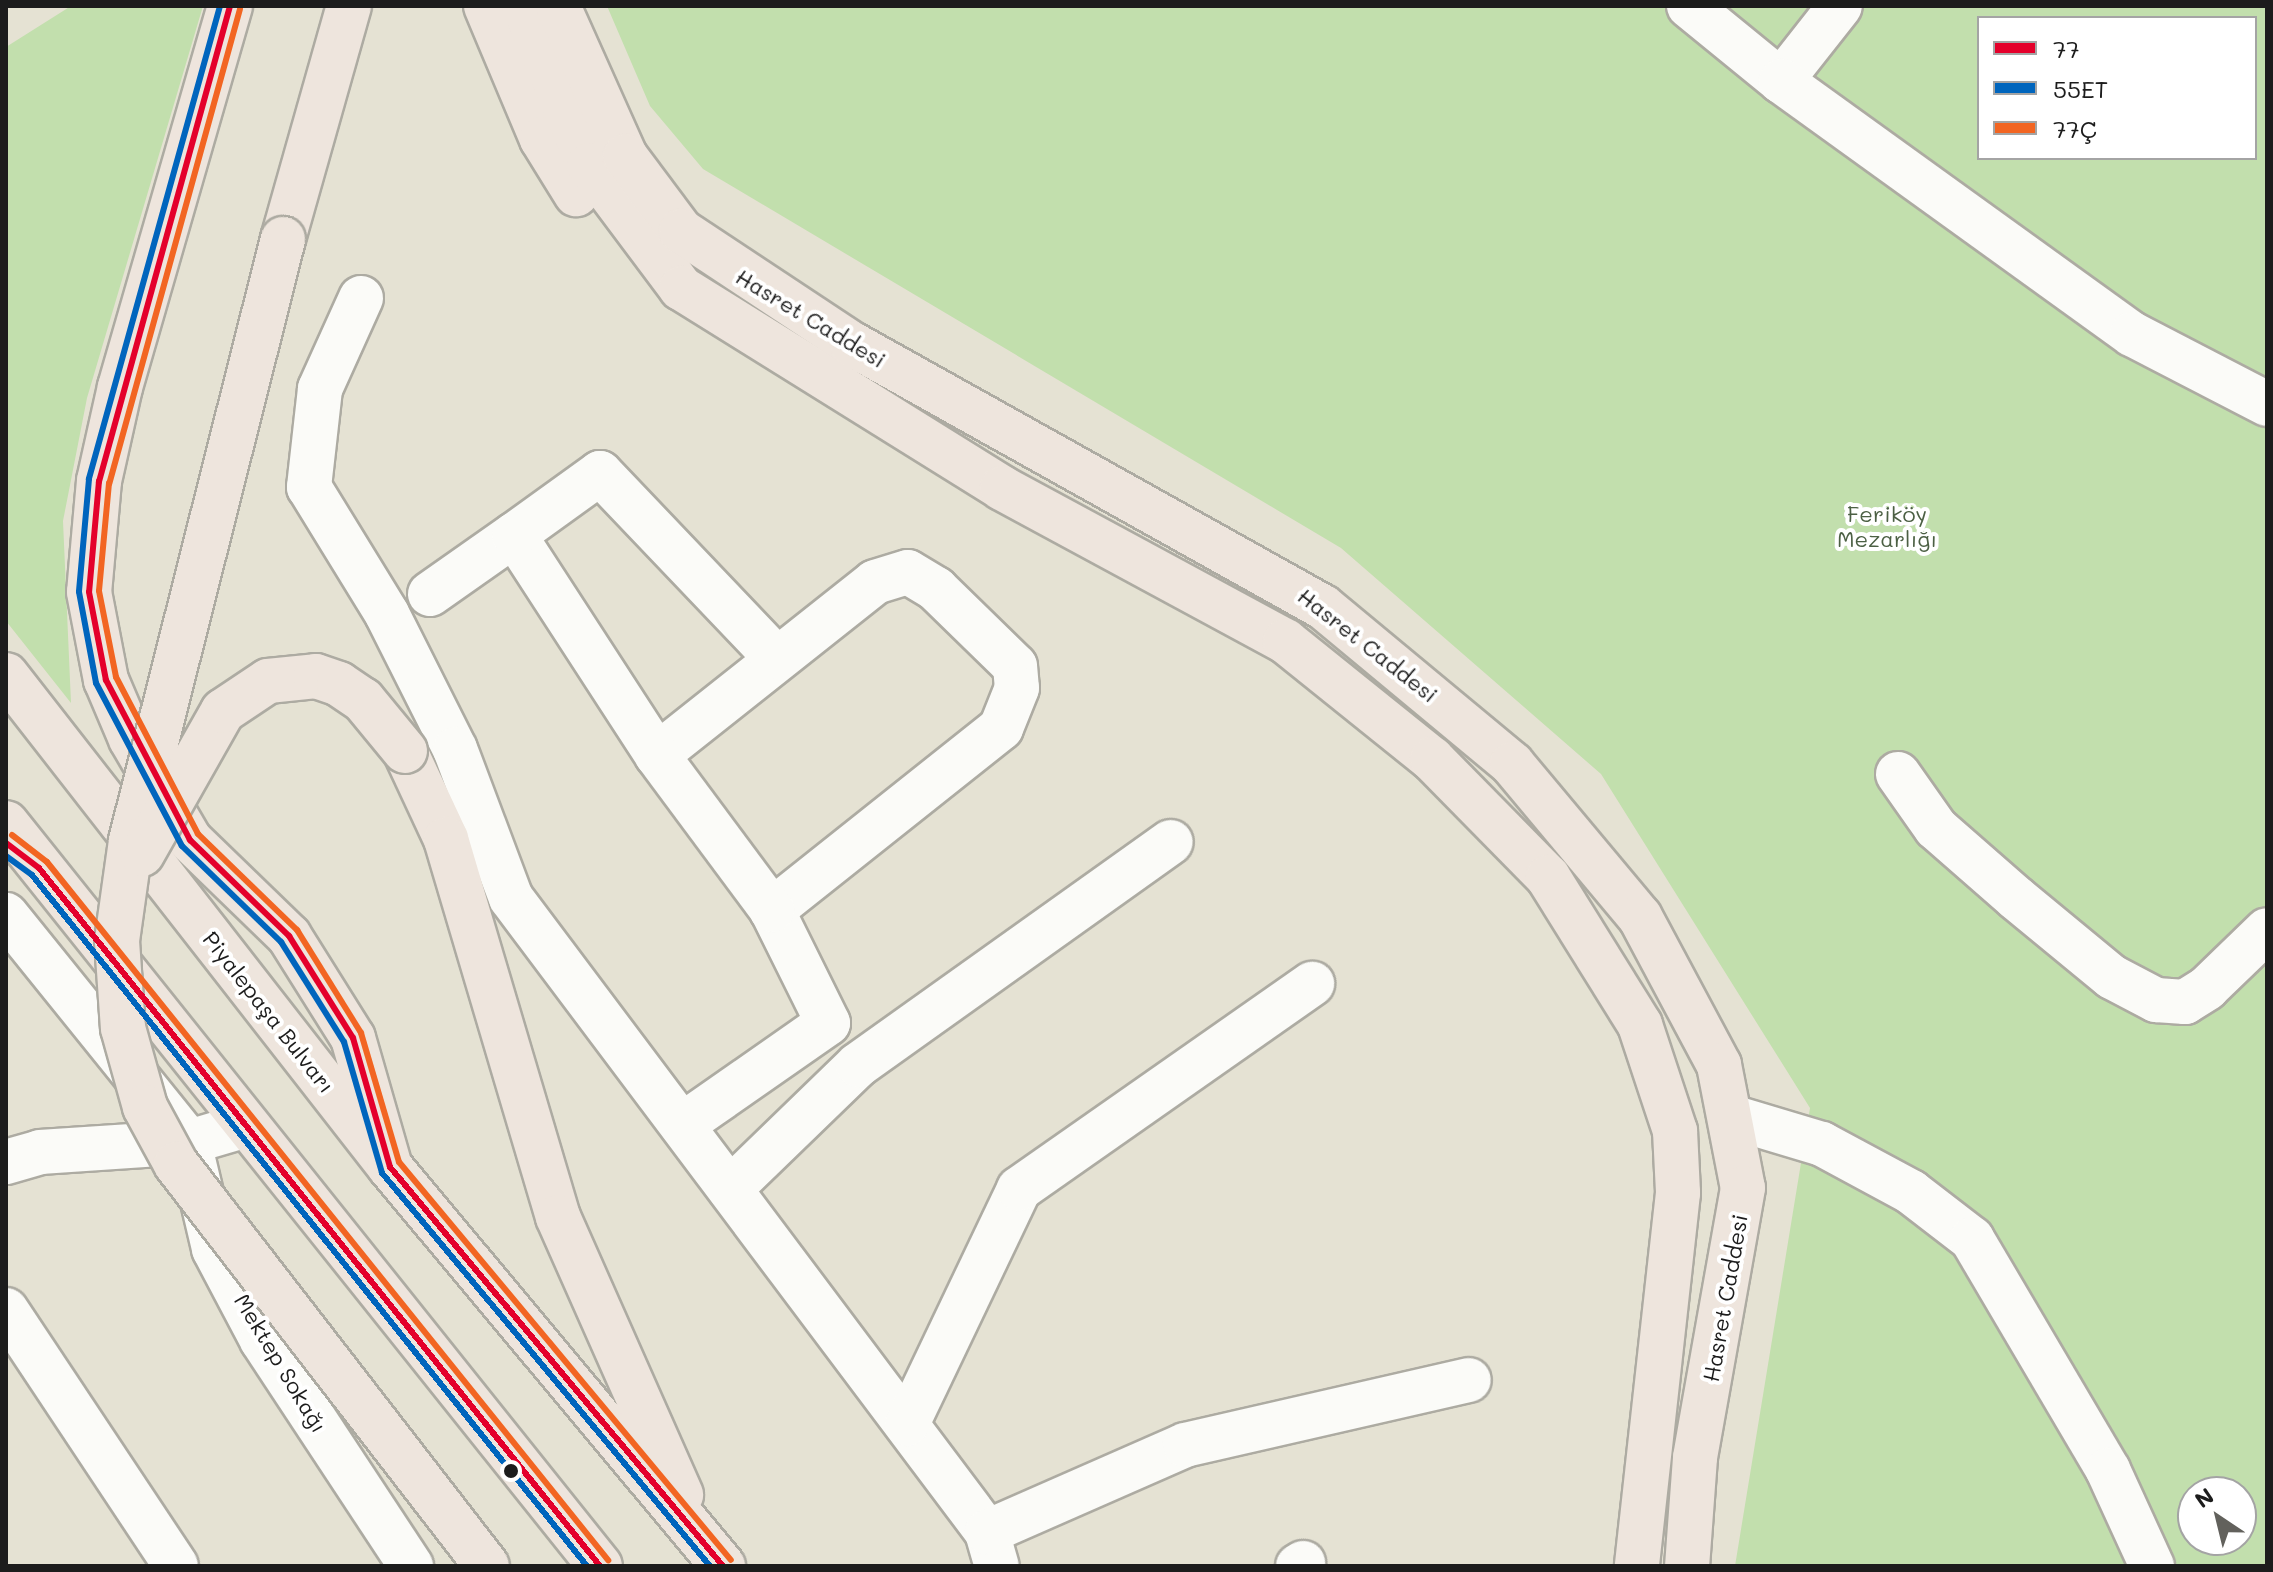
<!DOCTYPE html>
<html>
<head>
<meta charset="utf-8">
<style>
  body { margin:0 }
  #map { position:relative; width:2273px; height:1572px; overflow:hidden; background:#e5e2d3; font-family:Mali,sans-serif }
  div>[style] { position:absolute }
  .green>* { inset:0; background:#c2dfad }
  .roads { filter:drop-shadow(2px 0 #adaba2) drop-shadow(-2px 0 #adaba2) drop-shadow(0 2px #adaba2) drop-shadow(0 -2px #adaba2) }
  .minor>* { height:44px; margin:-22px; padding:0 22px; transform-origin:22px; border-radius:22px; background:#fbfbf8 }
  .major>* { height:44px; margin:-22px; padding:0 22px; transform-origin:22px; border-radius:22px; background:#eee5dd }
  .bridges { filter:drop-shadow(2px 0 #adaba2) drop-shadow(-2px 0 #adaba2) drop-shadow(0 2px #adaba2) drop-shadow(0 -2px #adaba2) }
  .major-bridge>* { height:44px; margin:-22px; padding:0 22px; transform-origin:22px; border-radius:22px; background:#eee5dd }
  .bus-1>* { height:6px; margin:-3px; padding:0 3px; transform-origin:3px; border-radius:3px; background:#e4002b }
  .bus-2>* { height:6px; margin:-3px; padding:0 3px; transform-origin:3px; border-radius:3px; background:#0065bd }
  .bus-3>* { height:6px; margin:-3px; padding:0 3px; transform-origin:3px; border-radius:3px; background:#f26522 }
  .dots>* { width:22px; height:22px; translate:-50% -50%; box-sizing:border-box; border:4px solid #fff; border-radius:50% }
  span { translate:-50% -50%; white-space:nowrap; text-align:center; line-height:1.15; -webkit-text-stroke:8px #fff; paint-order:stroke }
  .street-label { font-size:22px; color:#1c1c1c }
  .park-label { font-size:22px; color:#4c6044 }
  .frame { position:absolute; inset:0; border:8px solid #1c1c1c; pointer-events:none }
  .legend { position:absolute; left:1977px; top:16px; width:280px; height:144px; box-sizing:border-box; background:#fff; border:2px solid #a4a4a4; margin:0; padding:10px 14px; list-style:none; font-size:24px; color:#1c1c1c }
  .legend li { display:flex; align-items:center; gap:16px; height:40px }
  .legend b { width:40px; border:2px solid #a4a4a4 }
  .north { position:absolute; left:2177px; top:1476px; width:80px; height:80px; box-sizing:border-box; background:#fff; border:2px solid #a4a4a4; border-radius:50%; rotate:325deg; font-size:22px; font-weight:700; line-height:32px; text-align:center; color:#1c1c1c }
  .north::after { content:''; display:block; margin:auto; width:28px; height:36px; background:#62615c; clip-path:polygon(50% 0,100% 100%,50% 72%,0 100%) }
</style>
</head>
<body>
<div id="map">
  <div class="green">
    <i style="clip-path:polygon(71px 6px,203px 6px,87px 398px,63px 521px,71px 703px,6px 621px,6px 47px)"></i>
    <i style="clip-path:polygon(evenodd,607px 6px,2267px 6px,2267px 1566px,1735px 1566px,1810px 1108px,1601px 774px,1341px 548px,703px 169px,650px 106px,607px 6px,1979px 18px,2255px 18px,2255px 158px,1979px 158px,1979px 18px,607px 6px,2193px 1492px,2241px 1492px,2241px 1540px,2193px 1540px,2193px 1492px)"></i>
  </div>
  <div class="roads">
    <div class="minor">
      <i style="left:1689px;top:6px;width:119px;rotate:39.2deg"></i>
      <i style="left:1781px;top:81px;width:95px;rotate:-51.8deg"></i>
      <i style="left:1781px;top:81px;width:433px;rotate:35.8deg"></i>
      <i style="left:2132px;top:334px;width:152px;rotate:27.4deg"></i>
      <i style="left:361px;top:298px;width:100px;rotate:114.3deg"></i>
      <i style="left:320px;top:389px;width:99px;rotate:96.4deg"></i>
      <i style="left:309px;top:487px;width:149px;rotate:58.4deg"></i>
      <i style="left:387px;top:614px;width:151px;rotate:63.3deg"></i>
      <i style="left:455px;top:749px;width:159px;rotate:69.4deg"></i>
      <i style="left:511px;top:898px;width:793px;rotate:53.1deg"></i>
      <i style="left:987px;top:1532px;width:35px;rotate:74deg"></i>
      <i style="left:430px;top:594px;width:103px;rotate:-35.1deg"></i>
      <i style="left:657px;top:755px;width:278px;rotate:-38.4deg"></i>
      <i style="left:875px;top:582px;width:34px;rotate:-17deg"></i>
      <i style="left:908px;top:572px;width:33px;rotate:31deg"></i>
      <i style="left:936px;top:589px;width:110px;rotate:44.3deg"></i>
      <i style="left:1015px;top:666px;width:22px;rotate:85deg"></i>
      <i style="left:1017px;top:688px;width:43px;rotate:111.8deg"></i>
      <i style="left:1001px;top:728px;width:293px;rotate:141.5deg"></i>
      <i style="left:1898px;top:774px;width:66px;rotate:54.9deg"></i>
      <i style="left:1936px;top:828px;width:106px;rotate:41.2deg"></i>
      <i style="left:2016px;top:898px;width:124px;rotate:39.5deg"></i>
      <i style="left:2112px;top:977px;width:50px;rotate:27.6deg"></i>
      <i style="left:2156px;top:1000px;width:29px;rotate:4deg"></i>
      <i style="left:2185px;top:1002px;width:26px;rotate:-32deg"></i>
      <i style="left:2207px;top:988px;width:83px;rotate:-44deg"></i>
      <i style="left:6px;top:915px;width:292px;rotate:51.1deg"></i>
      <i style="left:189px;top:1142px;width:56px;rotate:-16.5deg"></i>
      <i style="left:1732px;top:1117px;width:94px;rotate:16.7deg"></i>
      <i style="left:1822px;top:1144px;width:101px;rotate:28.3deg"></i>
      <i style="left:1911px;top:1192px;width:77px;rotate:37.6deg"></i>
      <i style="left:1972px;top:1239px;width:268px;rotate:59.5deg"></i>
      <i style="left:2108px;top:1470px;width:106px;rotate:65.4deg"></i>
      <i style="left:682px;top:1125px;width:178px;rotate:-34.9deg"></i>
      <i style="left:828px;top:1023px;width:126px;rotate:-116.4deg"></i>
      <i style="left:772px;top:910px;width:193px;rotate:-126.6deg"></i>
      <i style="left:657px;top:755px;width:262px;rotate:-123deg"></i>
      <i style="left:514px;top:535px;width:106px;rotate:-35.8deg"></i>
      <i style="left:600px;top:473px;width:254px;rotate:46.4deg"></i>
      <i style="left:6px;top:1162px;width:35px;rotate:-16deg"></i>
      <i style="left:40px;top:1152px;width:149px;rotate:-3.8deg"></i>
      <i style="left:189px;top:1142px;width:110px;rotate:76.8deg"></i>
      <i style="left:214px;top:1249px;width:103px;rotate:62.2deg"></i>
      <i style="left:262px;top:1340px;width:271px;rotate:56.6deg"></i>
      <i style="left:730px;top:1189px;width:178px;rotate:-44.1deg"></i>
      <i style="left:858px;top:1065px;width:384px;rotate:-35.5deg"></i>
      <i style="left:6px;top:1310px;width:307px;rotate:56.4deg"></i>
      <i style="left:907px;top:1424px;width:260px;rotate:-64.5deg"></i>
      <i style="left:1019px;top:1189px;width:358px;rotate:-35deg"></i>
      <i style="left:987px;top:1532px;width:216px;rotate:-23.7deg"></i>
      <i style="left:1185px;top:1445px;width:291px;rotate:-12.9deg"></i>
      <i style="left:1298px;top:1566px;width:6px;rotate:-31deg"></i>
    </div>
    <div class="major">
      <i style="left:230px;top:6px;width:397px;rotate:106.1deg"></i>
      <i style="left:120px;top:387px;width:96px;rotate:102.6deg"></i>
      <i style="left:99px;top:481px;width:111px;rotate:95.1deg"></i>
      <i style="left:89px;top:592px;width:90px;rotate:79.1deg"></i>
      <i style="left:106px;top:680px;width:64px;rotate:67deg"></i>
      <i style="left:131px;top:739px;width:117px;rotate:59.7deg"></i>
      <i style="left:190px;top:840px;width:138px;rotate:44.1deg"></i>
      <i style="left:289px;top:936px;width:120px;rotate:57.9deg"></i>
      <i style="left:353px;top:1038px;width:134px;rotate:74deg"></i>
      <i style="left:486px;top:6px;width:144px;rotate:67.2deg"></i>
      <i style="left:542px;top:139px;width:65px;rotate:58.3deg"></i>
      <i style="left:524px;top:6px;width:172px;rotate:67.8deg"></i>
      <i style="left:589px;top:165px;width:154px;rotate:53.2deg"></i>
      <i style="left:681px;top:288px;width:378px;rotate:31.9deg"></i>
      <i style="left:1002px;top:488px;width:322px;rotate:28.4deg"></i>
      <i style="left:1285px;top:641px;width:189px;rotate:38.8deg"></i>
      <i style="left:1432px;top:759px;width:165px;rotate:45.5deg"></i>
      <i style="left:1548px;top:877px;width:174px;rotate:58.1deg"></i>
      <i style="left:1640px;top:1025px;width:112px;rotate:71.7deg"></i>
      <i style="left:1675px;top:1131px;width:62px;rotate:87.2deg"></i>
      <i style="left:1678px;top:1193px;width:375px;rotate:96.3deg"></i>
      <i style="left:558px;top:6px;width:164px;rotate:65.9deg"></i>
      <i style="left:625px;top:156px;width:94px;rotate:53.3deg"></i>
      <i style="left:681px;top:231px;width:205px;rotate:33.5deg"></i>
      <i style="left:852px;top:344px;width:539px;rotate:29.18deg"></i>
      <i style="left:1323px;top:607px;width:246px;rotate:39.7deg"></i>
      <i style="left:1512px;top:764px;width:199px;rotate:50.1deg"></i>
      <i style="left:1640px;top:917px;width:168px;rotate:61.9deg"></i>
      <i style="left:1719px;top:1065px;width:125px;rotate:79deg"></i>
      <i style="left:1743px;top:1188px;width:274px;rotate:100.1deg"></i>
      <i style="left:1695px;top:1458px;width:108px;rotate:94.2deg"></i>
      <i style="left:283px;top:239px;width:242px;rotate:-74.2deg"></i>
      <i style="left:6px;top:675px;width:624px;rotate:52.03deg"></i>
      <i style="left:390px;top:1167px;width:520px;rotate:50.15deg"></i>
      <i style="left:405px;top:751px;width:97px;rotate:65deg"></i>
      <i style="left:446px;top:839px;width:394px;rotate:73.5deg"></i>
      <i style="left:558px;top:1217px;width:304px;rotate:66.1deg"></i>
      <i style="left:6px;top:823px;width:951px;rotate:51.36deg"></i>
    </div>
  </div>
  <div class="bridges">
    <div class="major-bridge">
      <i style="left:283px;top:239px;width:621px;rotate:104.17deg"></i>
      <i style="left:131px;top:841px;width:101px;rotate:98deg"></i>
      <i style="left:117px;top:941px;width:87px;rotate:86.1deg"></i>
      <i style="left:123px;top:1028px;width:82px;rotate:74.4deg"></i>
      <i style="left:145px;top:1107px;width:65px;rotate:61.5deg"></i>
      <i style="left:176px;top:1164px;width:508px;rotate:52.27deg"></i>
      <i style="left:142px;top:854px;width:164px;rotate:-60.5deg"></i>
      <i style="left:223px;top:711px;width:54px;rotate:-33.7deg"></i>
      <i style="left:268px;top:681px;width:48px;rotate:-5.9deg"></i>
      <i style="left:316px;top:676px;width:24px;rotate:19deg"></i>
      <i style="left:339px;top:684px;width:29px;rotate:34deg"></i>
      <i style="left:363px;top:700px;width:66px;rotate:50.5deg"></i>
    </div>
  </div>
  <div class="bus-1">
    <i style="left:230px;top:6px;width:493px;rotate:105.4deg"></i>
    <i style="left:99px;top:481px;width:111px;rotate:95.1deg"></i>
    <i style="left:89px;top:592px;width:90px;rotate:79.1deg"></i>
    <i style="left:106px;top:680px;width:181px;rotate:62.3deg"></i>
    <i style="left:190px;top:840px;width:138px;rotate:44.1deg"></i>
    <i style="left:289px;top:936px;width:120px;rotate:57.9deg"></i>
    <i style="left:353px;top:1038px;width:134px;rotate:74deg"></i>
    <i style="left:390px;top:1167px;width:520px;rotate:50.15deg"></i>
    <i style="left:6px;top:843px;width:41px;rotate:37.1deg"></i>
    <i style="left:39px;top:868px;width:896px;rotate:51.21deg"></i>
  </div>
  <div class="bus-2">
    <i style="left:220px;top:6px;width:491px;rotate:105.5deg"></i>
    <i style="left:89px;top:479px;width:113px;rotate:95.1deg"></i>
    <i style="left:79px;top:592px;width:93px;rotate:79.4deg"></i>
    <i style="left:96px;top:683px;width:184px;rotate:62.2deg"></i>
    <i style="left:182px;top:846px;width:138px;rotate:44.1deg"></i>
    <i style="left:281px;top:942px;width:118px;rotate:57.8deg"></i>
    <i style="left:344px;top:1042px;width:136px;rotate:73.8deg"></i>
    <i style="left:382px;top:1173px;width:512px;rotate:50.15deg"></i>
    <i style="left:6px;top:856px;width:32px;rotate:36deg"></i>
    <i style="left:32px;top:875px;width:886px;rotate:51.23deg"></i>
  </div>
  <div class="bus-3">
    <i style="left:240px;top:9px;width:492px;rotate:105.4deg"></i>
    <i style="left:109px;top:483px;width:108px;rotate:95.3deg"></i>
    <i style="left:99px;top:591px;width:88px;rotate:78.8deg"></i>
    <i style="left:116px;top:677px;width:177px;rotate:62.4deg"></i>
    <i style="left:198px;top:834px;width:138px;rotate:44.1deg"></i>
    <i style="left:297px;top:930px;width:121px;rotate:58.1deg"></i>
    <i style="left:361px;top:1033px;width:134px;rotate:73.6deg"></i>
    <i style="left:399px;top:1162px;width:518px;rotate:50.17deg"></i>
    <i style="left:12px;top:835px;width:44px;rotate:37.6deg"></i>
    <i style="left:47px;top:862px;width:896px;rotate:51.21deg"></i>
  </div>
  <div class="dots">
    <i style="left:511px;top:1471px;background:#1c1c1c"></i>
  </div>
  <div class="street-label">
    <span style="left:811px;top:318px;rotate:31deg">Hasret Caddesi</span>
    <span style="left:1368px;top:645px;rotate:38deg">Hasret Caddesi</span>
    <span style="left:269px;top:1012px;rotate:52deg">Piyalepaşa Bulvarı</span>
    <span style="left:1725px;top:1298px;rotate:-80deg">Hasret Caddesi</span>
    <span style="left:281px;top:1363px;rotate:59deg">Mektep Sokağı</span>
  </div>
  <div class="park-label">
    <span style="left:1887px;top:526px">Feriköy<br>Mezarlığı</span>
  </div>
  <div class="frame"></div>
  <ul class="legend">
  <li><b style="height:10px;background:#e4002b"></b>77</li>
  <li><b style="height:10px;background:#0065bd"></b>55ET</li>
  <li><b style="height:10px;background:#f26522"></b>77Ç</li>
  </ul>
  <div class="north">N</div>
</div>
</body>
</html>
